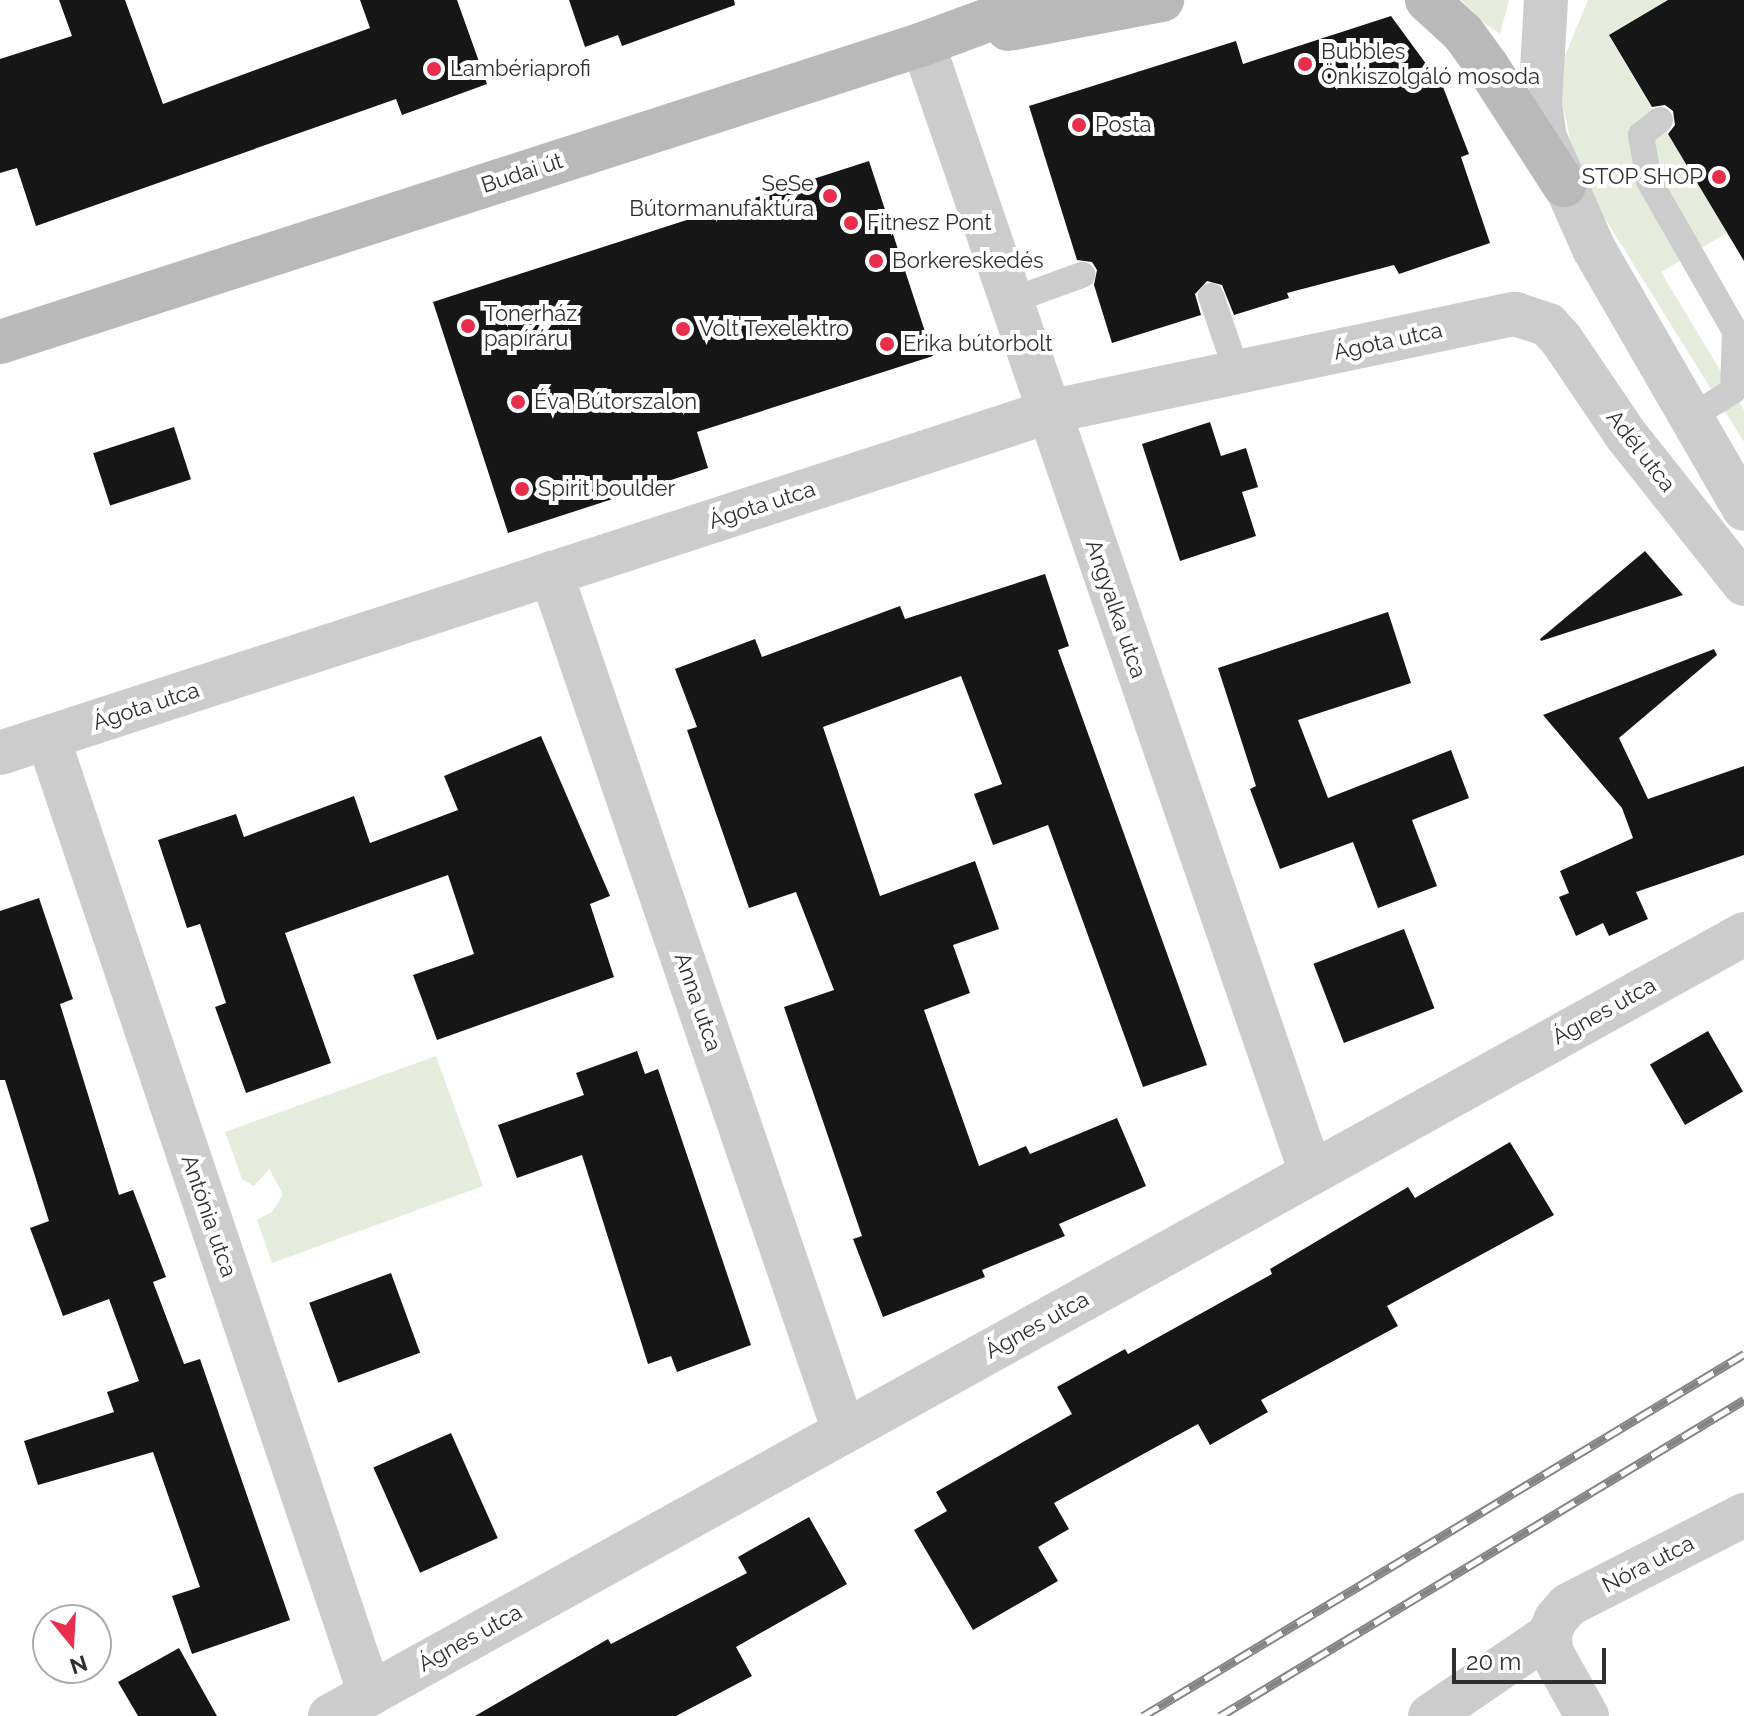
<!DOCTYPE html>
<html>
<head>
<meta charset="utf-8">
<style>
  body { margin:0 }
  #map { position:relative; width:1744px; height:1716px; overflow:hidden; background:#fff; font-family:Raleway,sans-serif }
  div>[style] { position:absolute }
  .green>* { inset:0; background:#e6ecdc }
  .building>* { inset:0; background:#161616; transform-origin:0 0 }
  .lane>* { height:26px; margin:-13px; padding:0 13px; transform-origin:13px; border-radius:13px; background:#ccc }
  .street>* { height:44px; margin:-22px; padding:0 22px; transform-origin:22px; border-radius:22px; background:#ccc }
  .secondary>* { height:44px; margin:-22px; padding:0 22px; transform-origin:22px; border-radius:22px; background:#b9b9b9 }
  .rail>* { height:9px; margin-top:-4.5px; transform-origin:0; background:repeating-linear-gradient(90deg,#fff 0 18px,#848484 0 36px); box-sizing:border-box; border-block:2px solid #848484 }
  .dots>* { width:22px; height:22px; translate:-50% -50%; box-sizing:border-box; border:4px solid #fff; border-radius:50% }
  span { translate:-50% -50%; white-space:nowrap; text-align:center; line-height:1.15; -webkit-text-stroke:8px #fff; paint-order:stroke }
  .poi-label { font-size:22px; color:#2f2f2f }
  .left { translate:0 -50%; text-align:left }
  .right { translate:-100% -50%; text-align:right }
  .street-label { font-size:22px; color:#2f2f2f }
  .north { position:absolute; left:32px; top:1604px; width:80px; height:80px; box-sizing:border-box; background:#fff; border:2px solid #acacac; border-radius:50%; rotate:162deg; font-size:22px; font-weight:700; line-height:32px; text-align:center; color:#2f2f2f }
  .north::after { content:''; display:block; margin:auto; width:28px; height:36px; background:#e92d4c; clip-path:polygon(50% 0,100% 100%,50% 72%,0 100%) }
  .scale { position:absolute; left:1452px; top:1648px; width:154px; height:36px; box-sizing:border-box; border:4px solid #2f2f2f; border-top:0; padding-left:10px; font-size:24px; line-height:28px; white-space:nowrap; color:#2f2f2f; -webkit-text-stroke:6px #fff; paint-order:stroke }
</style>
</head>
<body>
<div id="map">
  <div class="green">
    <i style="clip-path:polygon(1461px 0,1509px 0,1500px 34px,1483px 22px)"></i>
    <i style="clip-path:polygon(1588px 0,1668px 0,1609px 36px,1727px 233px,1661px 272px,1744px 410px,1744px 442px,1604px 217px,1574px 157px,1560px 93px,1564px 58px)"></i>
    <i style="clip-path:polygon(436px 1056px,483px 1186px,272px 1263px,257px 1220px,272px 1212px,283px 1194px,269px 1169px,254px 1186px,242px 1179px,225px 1132px)"></i>
  </div>
  <div class="building">
    <i style="clip-path:polygon(59px 0,125px 0,163px 104px,370px 28px,360px 0,457px 0,487px 84px,402px 115px,396px 99px,36px 226px,17px 168px,0 173px,0 59px,72px 36px)"></i>
    <i style="clip-path:polygon(569px 0,734px 0,735px 5px,622px 46px,618px 35px,585px 47px)"></i>
    <i style="clip-path:polygon(1668px 0,1744px 0,1744px 261px,1668px 134px,1675px 125px,1673px 111px,1665px 105px,1652px 107px,1609px 35px)"></i>
    <i style="clip-path:polygon(1391px 16px,1443px 87px,1469px 154px,1461px 157px,1490px 243px,1399px 274px,1394px 265px,1287px 293px,1289px 298px,1234px 315px,1222px 285px,1207px 281px,1195px 294px,1201px 315px,1112px 343px,1094px 285px,1097px 270px,1092px 262px,1077px 260px,1029px 106px,1236px 41px,1243px 64px)"></i>
    <i style="clip-path:polygon(869px 161px,933px 356px,697px 432px,708px 468px,508px 533px,433px 302px)"></i>
    <i style="clip-path:polygon(1210px 422px,1221px 456px,1246px 448px,1258px 487px,1242px 492px,1256px 536px,1180px 561px,1142px 444px)"></i>
    <i style="left:174px;top:427px;width:55px;height:85px;rotate:72deg"></i>
    <i style="clip-path:polygon(1645px 551px,1683px 595px,1541px 641px,1540px 639px)"></i>
    <i style="clip-path:polygon(1045px 574px,1069px 646px,1058px 650px,1207px 1065px,1143px 1087px,1048px 825px,993px 845px,974px 794px,1002px 784px,961px 676px,823px 727px,880px 896px,975px 861px,999px 929px,953px 945px,970px 993px,924px 1010px,979px 1166px,1026px 1146px,1030px 1154px,1117px 1118px,1146px 1186px,1059px 1224px,1065px 1236px,982px 1270px,985px 1277px,883px 1317px,853px 1239px,862px 1236px,784px 1007px,834px 990px,796px 892px,749px 908px,687px 730px,697px 727px,675px 669px,755px 639px,762px 657px,900px 606px,905px 619px)"></i>
    <i style="clip-path:polygon(1388px 612px,1411px 683px,1298px 720px,1328px 798px,1451px 750px,1469px 798px,1412px 820px,1437px 886px,1378px 908px,1353px 842px,1280px 869px,1250px 789px,1256px 786px,1218px 668px)"></i>
    <i style="clip-path:polygon(1714px 649px,1717px 655px,1619px 738px,1648px 799px,1744px 766px,1744px 855px,1636px 892px,1648px 919px,1609px 936px,1603px 923px,1576px 936px,1559px 897px,1569px 893px,1560px 871px,1633px 838px,1622px 808px,1543px 715px)"></i>
    <i style="clip-path:polygon(541px 736px,610px 896px,590px 904px,614px 977px,437px 1040px,413px 975px,474px 954px,448px 875px,285px 933px,331px 1063px,246px 1093px,215px 1007px,226px 1003px,200px 924px,187px 928px,158px 840px,236px 814px,244px 837px,354px 796px,370px 843px,458px 810px,444px 776px)"></i>
    <i style="clip-path:polygon(39px 898px,73px 999px,60px 1004px,119px 1195px,133px 1190px,166px 1277px,153px 1282px,184px 1364px,200px 1359px,290px 1620px,192px 1654px,172px 1596px,200px 1587px,153px 1452px,38px 1485px,24px 1441px,114px 1412px,107px 1392px,139px 1381px,109px 1299px,63px 1316px,30px 1228px,49px 1221px,5px 1080px,0 1080px,0 911px)"></i>
    <i style="left:1404px;top:929px;width:85px;height:97px;rotate:69deg"></i>
    <i style="left:1708px;top:1031px;width:70px;height:67px;rotate:60deg"></i>
    <i style="clip-path:polygon(637px 1051px,645px 1074px,658px 1069px,751px 1345px,677px 1372px,671px 1356px,648px 1364px,582px 1155px,517px 1178px,498px 1125px,584px 1095px,576px 1073px)"></i>
    <i style="clip-path:polygon(1510px 1142px,1554px 1215px,1387px 1306px,1398px 1326px,1261px 1400px,1268px 1412px,1210px 1445px,1198px 1424px,1054px 1503px,1069px 1529px,1038px 1547px,1058px 1581px,973px 1630px,914px 1530px,947px 1511px,936px 1492px,1072px 1414px,1057px 1387px,1125px 1349px,1128px 1354px,1272px 1274px,1270px 1269px,1408px 1187px,1415px 1198px)"></i>
    <i style="left:391px;top:1273px;width:85px;height:87px;rotate:70deg"></i>
    <i style="left:451px;top:1433px;width:115px;height:85px;rotate:66deg"></i>
    <i style="clip-path:polygon(809px 1517px,847px 1584px,736px 1647px,752px 1676px,676px 1716px,475px 1716px,608px 1639px,611px 1644px,747px 1573px,738px 1557px)"></i>
    <i style="clip-path:polygon(179px 1648px,217px 1716px,138px 1716px,118px 1682px)"></i>
  </div>
  <div class="lane">
    <i style="left:1660px;top:120px;width:24px;rotate:142deg"></i>
    <i style="left:1641px;top:135px;width:47px;rotate:80.1deg"></i>
    <i style="left:1649px;top:181px;width:173px;rotate:60.2deg"></i>
    <i style="left:1735px;top:331px;width:60px;rotate:91.9deg"></i>
    <i style="left:1733px;top:391px;width:49px;rotate:148.2deg"></i>
    <i style="left:1211px;top:296px;width:80px;rotate:71.1deg"></i>
    <i style="left:1010px;top:301px;width:77px;rotate:-19.9deg"></i>
  </div>
  <div class="street">
    <i style="left:1546px;top:0;width:103px;rotate:93.3deg"></i>
    <i style="left:1540px;top:103px;width:35px;rotate:82deg"></i>
    <i style="left:1545px;top:138px;width:121px;rotate:66.2deg"></i>
    <i style="left:1594px;top:249px;width:300px;rotate:60deg"></i>
    <i style="left:923px;top:44px;width:1194px;rotate:71.03deg"></i>
    <i style="left:551px;top:573px;width:907px;rotate:71.15deg"></i>
    <i style="left:48px;top:738px;width:1009px;rotate:71.39deg"></i>
    <i style="left:0;top:753px;width:1102px;rotate:-18.02deg"></i>
    <i style="left:1048px;top:412px;width:477px;rotate:-11.9deg"></i>
    <i style="left:1515px;top:314px;width:35px;rotate:18deg"></i>
    <i style="left:1548px;top:325px;width:19px;rotate:47deg"></i>
    <i style="left:1561px;top:339px;width:116px;rotate:55.9deg"></i>
    <i style="left:1626px;top:435px;width:190px;rotate:51.6deg"></i>
    <i style="left:330px;top:1716px;width:1616px;rotate:-28.94deg"></i>
    <i style="left:1430px;top:1716px;width:144px;rotate:-34.2deg"></i>
    <i style="left:1587px;top:1716px;width:72px;rotate:-119.1deg"></i>
    <i style="left:1552px;top:1653px;width:18px;rotate:-99deg"></i>
    <i style="left:1549px;top:1635px;width:17px;rotate:-66deg"></i>
    <i style="left:1556px;top:1619px;width:18px;rotate:-49deg"></i>
    <i style="left:1568px;top:1605px;width:198px;rotate:-27.1deg"></i>
  </div>
  <div class="secondary">
    <i style="left:1427px;top:0;width:49px;rotate:42.5deg"></i>
    <i style="left:1463px;top:33px;width:41px;rotate:54deg"></i>
    <i style="left:1487px;top:66px;width:142px;rotate:57.1deg"></i>
    <i style="left:1008px;top:29px;width:157px;rotate:-10.7deg"></i>
    <i style="left:0;top:342px;width:970px;rotate:-17.89deg"></i>
    <i style="left:923px;top:44px;width:127px;rotate:-20.3deg"></i>
  </div>
  <div class="rail">
    <i style="left:1143px;top:1716px;width:702px;rotate:-31.06deg"></i>
    <i style="left:1220px;top:1716px;width:612px;rotate:-31.09deg"></i>
  </div>
  <div class="dots">
    <i style="left:1305px;top:64px;background:#e92d4c"></i>
    <i style="left:434px;top:69px;background:#e92d4c"></i>
    <i style="left:1079px;top:125px;background:#e92d4c"></i>
    <i style="left:1719px;top:177px;background:#e92d4c"></i>
    <i style="left:830px;top:196px;background:#e92d4c"></i>
    <i style="left:851px;top:223px;background:#e92d4c"></i>
    <i style="left:876px;top:261px;background:#e92d4c"></i>
    <i style="left:468px;top:326px;background:#e92d4c"></i>
    <i style="left:683px;top:329px;background:#e92d4c"></i>
    <i style="left:887px;top:344px;background:#e92d4c"></i>
    <i style="left:518px;top:402px;background:#e92d4c"></i>
    <i style="left:522px;top:489px;background:#e92d4c"></i>
  </div>
  <div class="poi-label">
    <span class="left" style="left:1321px;top:64px">Bubbles<br>Önkiszolgáló mosoda</span>
    <span class="left" style="left:450px;top:69px">Lambériaprofi</span>
    <span class="left" style="left:1095px;top:125px">Posta</span>
    <span class="right" style="left:1703px;top:177px">STOP SHOP</span>
    <span class="right" style="left:814px;top:196px">SeSe<br>Bútormanufaktúra</span>
    <span class="left" style="left:867px;top:223px">Fitnesz Pont</span>
    <span class="left" style="left:892px;top:261px">Borkereskedés</span>
    <span class="left" style="left:484px;top:326px">Tonerház<br>papíráru</span>
    <span class="left" style="left:699px;top:329px">Volt Texelektro</span>
    <span class="left" style="left:903px;top:344px">Erika bútorbolt</span>
    <span class="left" style="left:534px;top:402px">Éva Bútorszalon</span>
    <span class="left" style="left:538px;top:489px">Spirit boulder</span>
  </div>
  <div class="street-label">
    <span style="left:522px;top:173px;rotate:-18deg">Budai út</span>
    <span style="left:1388px;top:341px;rotate:-12deg">Ágota utca</span>
    <span style="left:1641px;top:451px;rotate:52deg">Adél utca</span>
    <span style="left:762px;top:505px;rotate:-18deg">Ágota utca</span>
    <span style="left:1116px;top:609px;rotate:71deg">Angyalka utca</span>
    <span style="left:146px;top:706px;rotate:-18deg">Ágota utca</span>
    <span style="left:698px;top:1002px;rotate:71deg">Anna utca</span>
    <span style="left:1604px;top:1011px;rotate:-29deg">Ágnes utca</span>
    <span style="left:209px;top:1216px;rotate:71deg">Antónia utca</span>
    <span style="left:1037px;top:1325px;rotate:-29deg">Ágnes utca</span>
    <span style="left:1648px;top:1564px;rotate:-27deg">Nóra utca</span>
    <span style="left:470px;top:1638px;rotate:-29deg">Ágnes utca</span>
  </div>
  <div class="north">N</div>
  <div class="scale">20 m</div>
</div>
</body>
</html>
